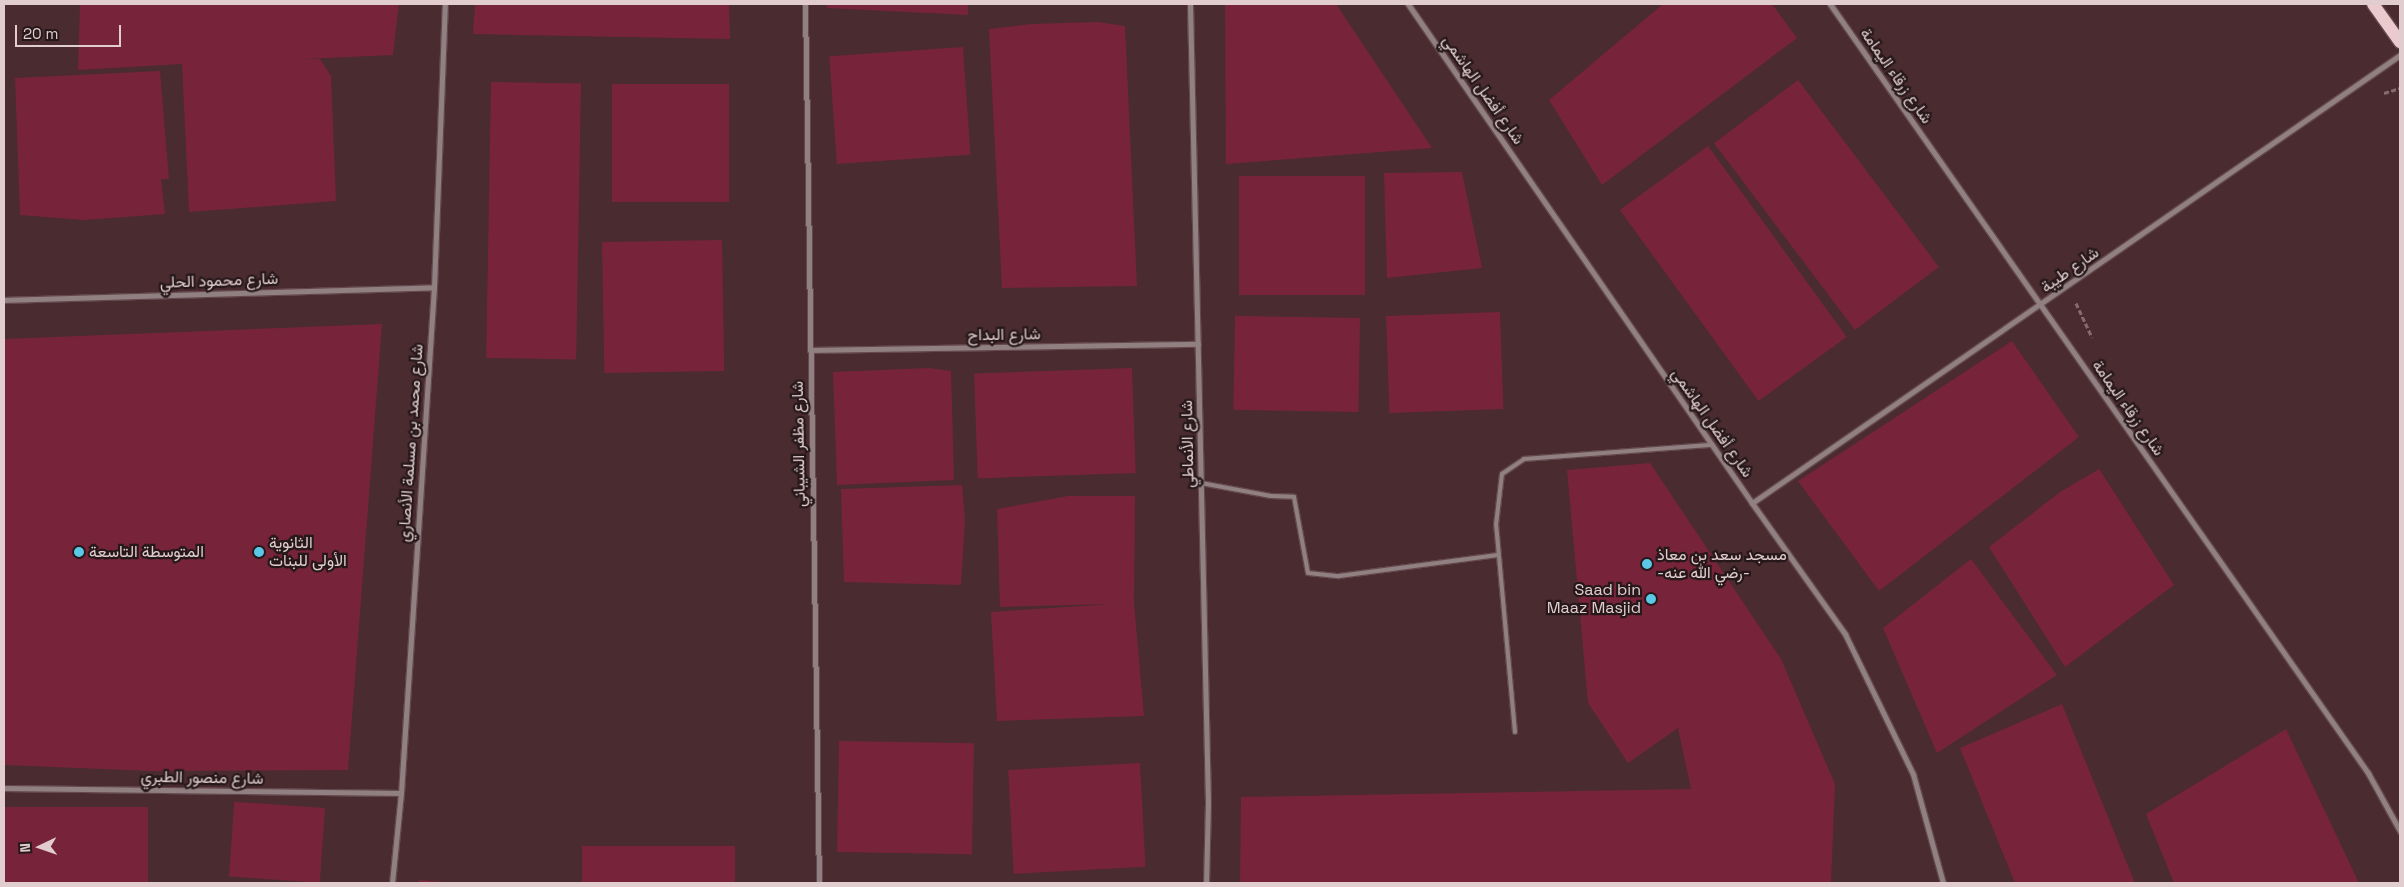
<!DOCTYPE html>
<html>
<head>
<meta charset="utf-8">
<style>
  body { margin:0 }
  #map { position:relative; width:2404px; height:887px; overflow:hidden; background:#492b30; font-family:"Space Grotesk",Vazirmatn,sans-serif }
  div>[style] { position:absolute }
  .building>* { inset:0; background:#77243a; transform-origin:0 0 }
  .path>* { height:3px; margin-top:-1.5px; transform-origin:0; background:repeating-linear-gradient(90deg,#856b6f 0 5px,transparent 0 7.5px) }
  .roads { filter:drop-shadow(1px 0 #64484d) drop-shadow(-1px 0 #64484d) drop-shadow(0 1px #64484d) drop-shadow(0 -1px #64484d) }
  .service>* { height:4px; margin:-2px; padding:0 2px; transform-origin:2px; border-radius:2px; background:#908082 }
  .minor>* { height:5px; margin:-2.5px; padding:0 2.5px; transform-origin:2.5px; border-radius:2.5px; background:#908082 }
  .primary>* { height:12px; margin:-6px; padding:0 6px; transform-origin:6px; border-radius:6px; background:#ebcace }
  .dots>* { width:14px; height:14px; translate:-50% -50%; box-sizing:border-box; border:2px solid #26181a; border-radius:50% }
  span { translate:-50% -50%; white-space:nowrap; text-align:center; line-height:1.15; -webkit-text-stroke:4.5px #26181a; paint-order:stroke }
  .street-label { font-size:16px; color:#e1cdcf }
  .poi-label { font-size:16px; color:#e1cdcf }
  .left { translate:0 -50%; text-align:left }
  .right { translate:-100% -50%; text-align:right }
  .frame { position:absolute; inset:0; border:5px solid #e1cdcf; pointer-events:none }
  .north { position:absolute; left:15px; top:822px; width:50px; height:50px; -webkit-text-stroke:4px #26181a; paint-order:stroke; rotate:267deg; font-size:14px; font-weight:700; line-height:20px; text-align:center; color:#e1cdcf }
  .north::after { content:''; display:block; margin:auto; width:18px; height:22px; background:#e1cdcf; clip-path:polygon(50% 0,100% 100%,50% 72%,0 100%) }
  .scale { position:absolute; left:15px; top:25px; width:106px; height:22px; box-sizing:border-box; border:2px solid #e1cdcf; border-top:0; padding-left:6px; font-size:15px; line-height:18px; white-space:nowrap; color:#e1cdcf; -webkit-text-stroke:4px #26181a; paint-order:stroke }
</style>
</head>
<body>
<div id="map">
  <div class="building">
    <i style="clip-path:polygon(80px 4px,399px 4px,393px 55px,304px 59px,320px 59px,331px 76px,336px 201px,189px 212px,182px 64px,78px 70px)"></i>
    <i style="clip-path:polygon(475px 4px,729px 4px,730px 39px,473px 34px)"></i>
    <i style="clip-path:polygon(827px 4px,968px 4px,968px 15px,827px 8px)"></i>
    <i style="clip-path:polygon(1225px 4px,1336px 4px,1432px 148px,1226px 164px)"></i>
    <i style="clip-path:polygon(1663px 4px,1772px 4px,1797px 38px,1602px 185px,1549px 100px)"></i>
    <i style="clip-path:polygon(1098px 22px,1125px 26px,1137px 286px,1002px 288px,989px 29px,1032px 24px)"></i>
    <i style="left:963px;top:47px;width:108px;height:134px;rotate:86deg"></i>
    <i style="clip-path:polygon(160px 71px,169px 179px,161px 179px,165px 214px,84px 220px,20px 215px,15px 78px)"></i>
    <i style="left:1798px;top:80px;width:234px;height:105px;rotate:53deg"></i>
    <i style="left:491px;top:82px;width:90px;height:276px;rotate:1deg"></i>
    <i style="left:612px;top:84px;width:117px;height:118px"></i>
    <i style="left:1708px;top:146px;width:236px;height:109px;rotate:54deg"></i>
    <i style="clip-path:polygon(1462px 172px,1482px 268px,1387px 278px,1384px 173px)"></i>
    <i style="left:1365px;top:176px;width:119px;height:126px;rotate:90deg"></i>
    <i style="left:722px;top:240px;width:131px;height:120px;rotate:89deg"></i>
    <i style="left:1500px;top:312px;width:97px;height:114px;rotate:88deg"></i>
    <i style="left:1360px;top:318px;width:94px;height:125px;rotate:91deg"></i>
    <i style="clip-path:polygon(382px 324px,348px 770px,151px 771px,4px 765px,4px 339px)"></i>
    <i style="clip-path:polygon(2012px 341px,2079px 437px,1879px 591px,1798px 481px)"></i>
    <i style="clip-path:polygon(929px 368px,951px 371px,954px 480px,837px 485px,833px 372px)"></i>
    <i style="left:1132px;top:368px;width:105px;height:158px;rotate:88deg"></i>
    <i style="clip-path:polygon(1650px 463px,1781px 659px,1835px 784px,1831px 883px,1240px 883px,1241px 797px,1691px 789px,1678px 728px,1628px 763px,1588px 703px,1567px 470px)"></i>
    <i style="clip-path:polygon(2099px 469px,2174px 585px,2065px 667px,1989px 547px,2060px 492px)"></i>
    <i style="clip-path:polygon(962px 485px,965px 520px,961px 585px,844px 582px,841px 489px)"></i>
    <i style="clip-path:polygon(1068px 496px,1135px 496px,1134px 603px,1144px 716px,997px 721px,991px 612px,1112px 604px,1000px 607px,997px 509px)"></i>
    <i style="clip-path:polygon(1971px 559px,2057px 675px,1937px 753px,1883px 628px)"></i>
    <i style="clip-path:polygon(2062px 704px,2135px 883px,2015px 883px,1960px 748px)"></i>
    <i style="clip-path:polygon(2286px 729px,2359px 883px,2174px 883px,2146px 814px)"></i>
    <i style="left:839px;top:741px;width:135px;height:111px;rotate:1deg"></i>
    <i style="left:1140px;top:763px;width:104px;height:132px;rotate:87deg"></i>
    <i style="left:4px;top:807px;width:144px;height:76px"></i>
    <i style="left:325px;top:808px;width:75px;height:91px;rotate:94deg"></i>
    <i style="left:582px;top:846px;width:153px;height:37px"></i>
    <i style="clip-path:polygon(419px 880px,446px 882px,446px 883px,419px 883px)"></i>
  </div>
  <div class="path">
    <i style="left:2384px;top:93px;width:17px;rotate:-17deg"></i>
    <i style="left:2076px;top:303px;width:38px;rotate:65deg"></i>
  </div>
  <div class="roads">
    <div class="service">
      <i style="left:1201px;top:483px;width:71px;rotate:10.5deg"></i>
      <i style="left:1271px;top:496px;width:23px;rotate:2deg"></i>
      <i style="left:1294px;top:497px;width:77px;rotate:79.6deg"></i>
      <i style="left:1308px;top:573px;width:31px;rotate:6deg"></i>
      <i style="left:1339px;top:576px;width:160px;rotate:-7.5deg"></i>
      <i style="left:1515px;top:732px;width:208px;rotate:-95.2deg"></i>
      <i style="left:1496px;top:525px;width:51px;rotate:-83.3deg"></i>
      <i style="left:1502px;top:474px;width:27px;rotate:-34deg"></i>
      <i style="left:1524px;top:459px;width:189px;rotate:-4.3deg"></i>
    </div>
    <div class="minor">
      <i style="left:805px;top:4px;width:879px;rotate:89.09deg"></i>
      <i style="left:1190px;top:4px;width:798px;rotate:88.71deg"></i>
      <i style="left:1208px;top:802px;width:81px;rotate:91.4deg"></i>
      <i style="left:1408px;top:4px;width:606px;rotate:55.42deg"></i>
      <i style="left:1752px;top:503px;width:161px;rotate:54.6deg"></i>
      <i style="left:1845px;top:634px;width:156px;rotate:64.1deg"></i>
      <i style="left:1913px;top:774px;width:113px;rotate:74.6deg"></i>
      <i style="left:1830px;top:4px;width:939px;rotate:55.02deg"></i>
      <i style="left:2368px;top:773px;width:66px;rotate:61.1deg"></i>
      <i style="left:4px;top:300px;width:430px;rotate:-1.7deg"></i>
      <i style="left:810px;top:350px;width:388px;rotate:-0.9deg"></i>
      <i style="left:1752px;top:503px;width:788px;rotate:-34.66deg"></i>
      <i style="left:4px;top:788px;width:397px;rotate:0.7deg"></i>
      <i style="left:392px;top:883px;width:90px;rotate:-84.3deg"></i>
      <i style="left:401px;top:793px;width:507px;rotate:-86.27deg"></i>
      <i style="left:434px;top:287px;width:283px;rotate:-87.8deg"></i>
    </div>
    <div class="primary">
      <i style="left:2373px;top:4px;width:47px;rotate:54.6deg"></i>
    </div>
  </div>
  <div class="dots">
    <i style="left:79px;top:552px;background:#5ac8e6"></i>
    <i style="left:259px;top:552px;background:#5ac8e6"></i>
    <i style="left:1647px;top:564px;background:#5ac8e6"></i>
    <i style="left:1651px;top:599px;background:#5ac8e6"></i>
  </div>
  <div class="street-label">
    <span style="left:1896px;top:76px;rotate:55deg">شارع زرقاء اليمامة</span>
    <span style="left:1483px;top:90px;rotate:55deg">شارع أفضل الهاشمي</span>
    <span style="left:2070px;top:270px;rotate:-35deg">شارع طيبة</span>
    <span style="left:219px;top:281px;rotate:-2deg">شارع محمود الحلي</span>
    <span style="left:1004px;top:335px;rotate:-1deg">شارع البداح</span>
    <span style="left:2128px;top:408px;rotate:55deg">شارع زرقاء اليمامة</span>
    <span style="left:1712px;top:423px;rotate:55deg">شارع أفضل الهاشمي</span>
    <span style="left:411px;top:443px;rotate:-86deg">شارع محمد بن مسلمة الأنصاري</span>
    <span style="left:799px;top:444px;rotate:-91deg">شارع مظفر الشيباني</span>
    <span style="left:1188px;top:444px;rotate:-91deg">شارع الأنماطي</span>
    <span style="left:202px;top:778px;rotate:1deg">شارع منصور الطبري</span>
  </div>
  <div class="poi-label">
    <span class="left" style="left:269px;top:552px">الثانوية<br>الأولى للبنات</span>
    <span class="left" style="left:89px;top:552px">المتوسطة التاسعة</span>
    <span class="left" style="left:1657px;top:564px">مسجد سعد بن معاذ<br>-رضي الله عنه-</span>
    <span class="right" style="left:1641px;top:599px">Saad bin<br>Maaz Masjid</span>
  </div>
  <div class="frame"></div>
  <div class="north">N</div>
  <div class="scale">20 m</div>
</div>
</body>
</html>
